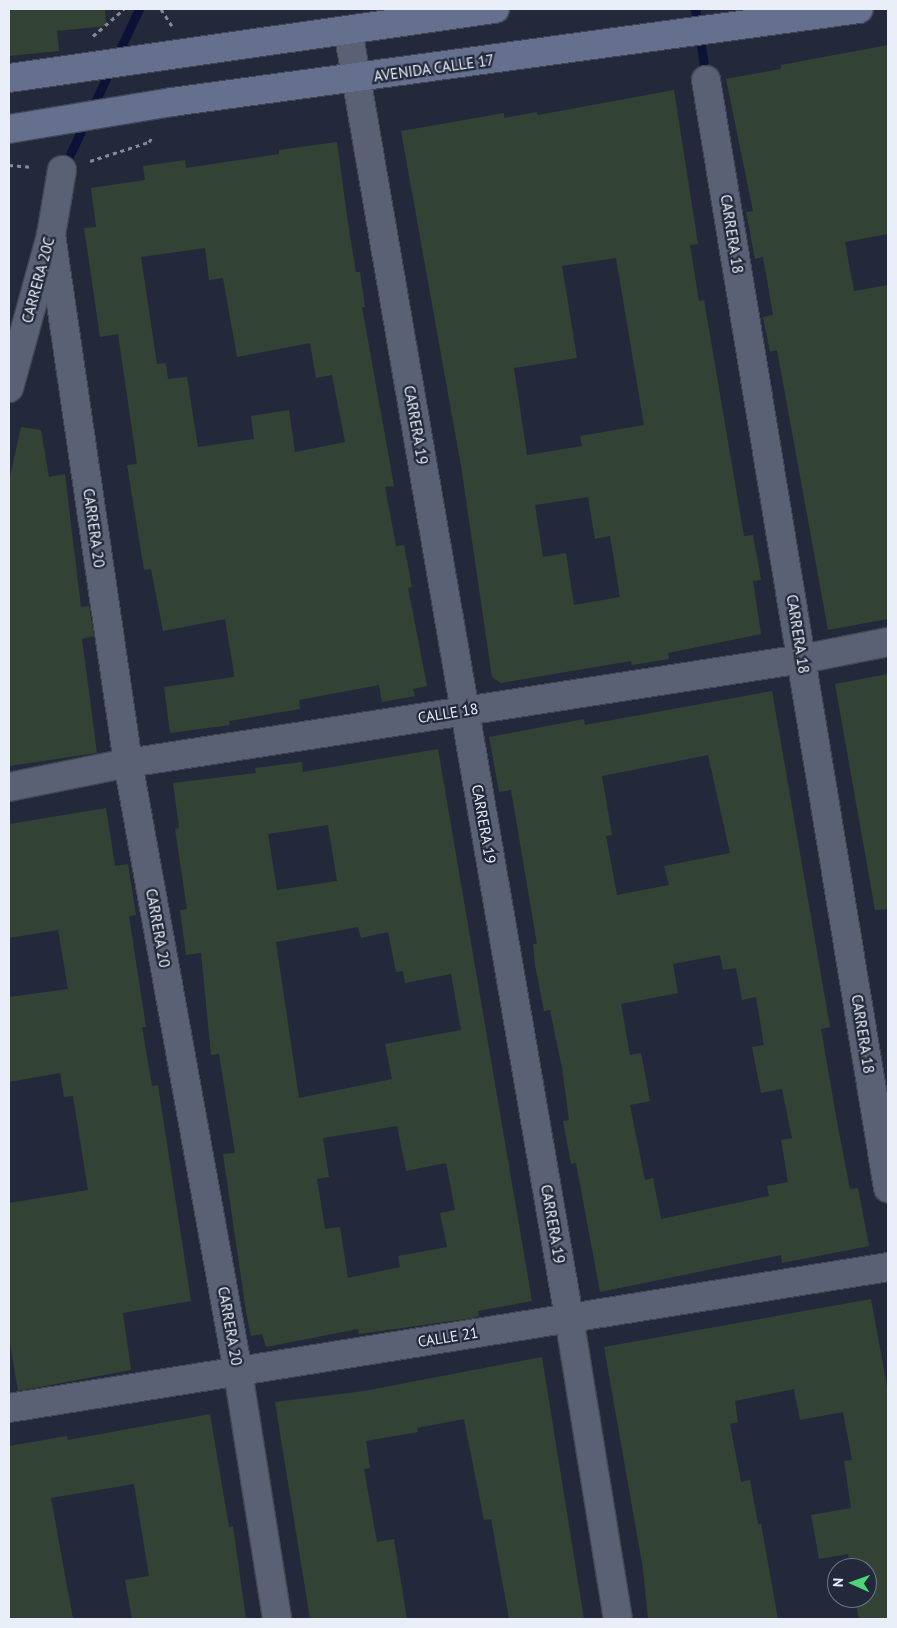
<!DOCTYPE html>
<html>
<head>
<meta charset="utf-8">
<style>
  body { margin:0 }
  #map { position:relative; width:897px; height:1628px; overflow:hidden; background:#23293a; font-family:"PT Sans",sans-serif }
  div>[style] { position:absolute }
  .stream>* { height:9px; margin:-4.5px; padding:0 4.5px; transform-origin:4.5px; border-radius:4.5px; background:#0b1236 }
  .building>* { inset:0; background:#324335 }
  .path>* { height:3px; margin-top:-1.5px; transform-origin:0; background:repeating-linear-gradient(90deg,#858a98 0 4px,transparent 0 8px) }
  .roads { filter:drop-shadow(1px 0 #424654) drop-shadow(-1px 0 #424654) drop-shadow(0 1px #424654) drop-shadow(0 -1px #424654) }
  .minor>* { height:28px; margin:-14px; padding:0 14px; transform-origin:14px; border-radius:14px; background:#5a6174 }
  .secondary>* { height:28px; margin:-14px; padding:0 14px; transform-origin:14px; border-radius:14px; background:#65708f }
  span { translate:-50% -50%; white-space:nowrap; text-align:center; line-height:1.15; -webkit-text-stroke:4.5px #23293a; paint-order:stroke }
  .street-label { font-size:15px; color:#eaeef9 }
  .frame { position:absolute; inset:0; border:10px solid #eaeef9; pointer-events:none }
  .north { position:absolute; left:827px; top:1558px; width:50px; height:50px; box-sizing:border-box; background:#23293a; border:1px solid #737886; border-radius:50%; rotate:272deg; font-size:14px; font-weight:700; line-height:20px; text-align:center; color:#eaeef9 }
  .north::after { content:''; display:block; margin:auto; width:18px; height:22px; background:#4bd677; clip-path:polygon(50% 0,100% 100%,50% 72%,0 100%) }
</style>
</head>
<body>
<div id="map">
  <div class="stream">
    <i style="left:695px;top:9px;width:69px;rotate:80.8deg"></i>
    <i style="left:64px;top:167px;width:175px;rotate:-64.6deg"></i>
  </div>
  <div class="building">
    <i style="clip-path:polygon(9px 9px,105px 9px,106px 26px,57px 31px,59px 51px,9px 56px)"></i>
    <i style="clip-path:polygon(888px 45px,888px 234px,845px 242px,854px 291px,888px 285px,888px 619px,828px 630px,777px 350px,770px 352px,763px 317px,773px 315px,763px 257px,755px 259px,746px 212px,753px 211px,726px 79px,781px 69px,781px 65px)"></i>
    <i style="clip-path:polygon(evenodd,674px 90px,698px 244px,690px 245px,699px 301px,704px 300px,744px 536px,753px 535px,757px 557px,761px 580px,753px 581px,761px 634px,668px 653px,669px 659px,632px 665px,631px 661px,501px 683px,492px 677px,461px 466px,401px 131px,504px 113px,504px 118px,537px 112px,538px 115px,674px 90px,616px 258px,644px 425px,580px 436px,582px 446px,527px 455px,514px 368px,577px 358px,562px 266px,616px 258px,674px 90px,588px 497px,595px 539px,610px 536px,620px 597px,574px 605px,566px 553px,543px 557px,535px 505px,588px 497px)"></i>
    <i style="clip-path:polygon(evenodd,337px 142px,349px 230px,356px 272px,360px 272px,365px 307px,362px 307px,394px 486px,385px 487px,396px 546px,404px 545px,412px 587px,408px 588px,427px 686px,413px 689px,415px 696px,382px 702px,379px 685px,299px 700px,300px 709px,229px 721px,230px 725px,170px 733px,164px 687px,234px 677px,234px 673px,225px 619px,163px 631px,151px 569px,144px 570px,127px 465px,137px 464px,118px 334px,100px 337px,84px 228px,96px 227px,91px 188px,145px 180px,143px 166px,185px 160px,186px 168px,279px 154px,279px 150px,337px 142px,205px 248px,209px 280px,223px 278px,237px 357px,310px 343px,316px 378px,332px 375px,345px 442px,295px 452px,289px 410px,251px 416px,254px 439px,198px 447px,187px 377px,168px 379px,166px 363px,157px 364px,141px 257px,205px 248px)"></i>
    <i style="clip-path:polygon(21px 427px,41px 430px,49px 477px,65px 474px,81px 607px,89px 606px,94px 636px,82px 639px,97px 753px,9px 766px,9px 481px)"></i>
    <i style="clip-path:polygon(888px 674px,888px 909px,875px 910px,835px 684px)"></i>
    <i style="clip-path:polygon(evenodd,772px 691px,830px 1027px,821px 1029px,838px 1127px,850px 1189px,858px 1188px,869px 1246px,782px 1263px,781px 1255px,600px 1292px,576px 1163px,571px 1164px,563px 1121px,569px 1120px,562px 1068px,550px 1010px,544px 1011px,535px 965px,533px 944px,537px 944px,511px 790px,499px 792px,489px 737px,584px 719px,585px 725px,772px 691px,708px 755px,730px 853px,664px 866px,669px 885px,617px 895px,606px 836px,612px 835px,602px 776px,708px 755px,772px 691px,720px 955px,723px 970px,736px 968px,742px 1000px,756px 997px,764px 1045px,752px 1047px,761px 1093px,782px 1089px,792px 1138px,781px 1140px,788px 1182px,767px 1186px,769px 1196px,661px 1219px,653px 1178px,645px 1180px,630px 1105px,650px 1101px,641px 1053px,630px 1055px,621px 1004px,678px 993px,673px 964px,720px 955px)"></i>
    <i style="clip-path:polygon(evenodd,438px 749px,532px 1301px,478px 1311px,479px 1316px,473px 1318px,359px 1334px,358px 1329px,266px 1347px,262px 1334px,251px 1336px,246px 1312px,223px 1154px,235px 1153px,219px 1054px,211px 1055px,201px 953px,186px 955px,180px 910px,187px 909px,175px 829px,179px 828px,173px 783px,256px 773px,255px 768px,302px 762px,303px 772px,438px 749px,328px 825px,337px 881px,277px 890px,268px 834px,328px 825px,438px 749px,358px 927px,361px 938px,388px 932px,396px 972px,403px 971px,405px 983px,451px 974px,461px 1030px,385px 1044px,392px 1079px,299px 1098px,276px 942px,358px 927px,438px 749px,397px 1126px,406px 1171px,446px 1163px,455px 1210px,440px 1213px,447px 1247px,398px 1256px,400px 1267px,348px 1278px,340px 1227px,325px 1229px,317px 1179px,329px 1177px,323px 1138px,397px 1126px)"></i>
    <i style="clip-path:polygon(106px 808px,115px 866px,128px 864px,136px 915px,129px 916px,146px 1027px,142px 1027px,152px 1086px,158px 1085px,191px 1301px,123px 1313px,131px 1370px,18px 1391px,9px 1338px,9px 1203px,88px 1190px,73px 1096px,64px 1097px,60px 1073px,9px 1082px,9px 997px,68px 989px,58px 930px,9px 938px,9px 824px)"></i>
    <i style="clip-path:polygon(871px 1299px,888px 1392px,888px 1619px,859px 1619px,855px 1598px,867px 1598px,867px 1568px,850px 1568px,848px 1554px,819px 1559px,811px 1515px,851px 1508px,844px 1461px,852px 1460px,843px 1412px,800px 1420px,794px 1389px,735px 1401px,738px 1422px,730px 1424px,741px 1482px,750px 1480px,758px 1524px,761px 1524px,778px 1619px,648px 1619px,643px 1569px,604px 1347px)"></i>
    <i style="clip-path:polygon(542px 1357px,584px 1619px,509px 1619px,491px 1519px,484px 1520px,464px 1419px,417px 1428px,418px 1432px,366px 1441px,370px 1468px,364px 1469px,377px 1542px,394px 1539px,407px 1619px,310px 1619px,275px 1402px,364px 1391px)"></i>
    <i style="clip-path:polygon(210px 1414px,229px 1527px,233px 1526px,246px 1619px,132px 1619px,125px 1580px,149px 1576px,134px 1484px,51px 1498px,73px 1619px,9px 1619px,9px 1446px,67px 1436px,68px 1440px)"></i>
  </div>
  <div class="path">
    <i style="left:161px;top:9px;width:20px;rotate:57deg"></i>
    <i style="left:93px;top:36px;width:41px;rotate:-41.1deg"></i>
    <i style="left:90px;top:161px;width:62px;rotate:-17.9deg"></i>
    <i style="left:149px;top:142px;width:7px;rotate:-56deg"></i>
    <i style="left:9px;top:165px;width:24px;rotate:5deg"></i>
  </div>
  <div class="roads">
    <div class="minor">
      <i style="left:348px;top:30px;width:1306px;rotate:80.26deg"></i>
      <i style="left:569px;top:1317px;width:306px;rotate:80.8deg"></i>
      <i style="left:706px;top:80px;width:1123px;rotate:80.67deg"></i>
      <i style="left:51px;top:235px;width:534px;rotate:81.7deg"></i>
      <i style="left:128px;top:763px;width:619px;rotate:79.76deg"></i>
      <i style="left:238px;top:1372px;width:250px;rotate:81deg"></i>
      <i style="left:9px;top:388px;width:159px;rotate:-74.6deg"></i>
      <i style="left:51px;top:235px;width:66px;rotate:-80.4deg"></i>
      <i style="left:9px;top:787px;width:121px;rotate:-11.4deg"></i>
      <i style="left:128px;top:763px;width:682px;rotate:-8.77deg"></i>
      <i style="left:802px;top:659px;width:88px;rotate:-11.2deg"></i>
      <i style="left:9px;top:1408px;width:890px;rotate:-9.11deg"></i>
    </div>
    <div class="secondary">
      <i style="left:9px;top:78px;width:491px;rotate:-8.1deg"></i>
      <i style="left:9px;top:129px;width:165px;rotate:-9.4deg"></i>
      <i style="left:172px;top:102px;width:693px;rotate:-7.71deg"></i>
    </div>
  </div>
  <div class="street-label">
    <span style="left:434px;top:68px;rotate:-8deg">AVENIDA CALLE 17</span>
    <span style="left:732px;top:234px;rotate:81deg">CARRERA 18</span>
    <span style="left:38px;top:280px;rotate:-75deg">CARRERA 20C</span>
    <span style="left:416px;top:425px;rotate:80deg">CARRERA 19</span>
    <span style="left:94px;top:528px;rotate:82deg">CARRERA 20</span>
    <span style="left:798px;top:634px;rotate:81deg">CARRERA 18</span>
    <span style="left:448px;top:713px;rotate:-9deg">CALLE 18</span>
    <span style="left:484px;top:824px;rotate:80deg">CARRERA 19</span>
    <span style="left:158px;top:928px;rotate:80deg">CARRERA 20</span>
    <span style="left:863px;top:1034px;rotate:81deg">CARRERA 18</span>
    <span style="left:553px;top:1224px;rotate:80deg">CARRERA 19</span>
    <span style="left:230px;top:1326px;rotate:80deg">CARRERA 20</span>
    <span style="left:448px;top:1337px;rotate:-9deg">CALLE 21</span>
  </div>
  <div class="frame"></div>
  <div class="north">N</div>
</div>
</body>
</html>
